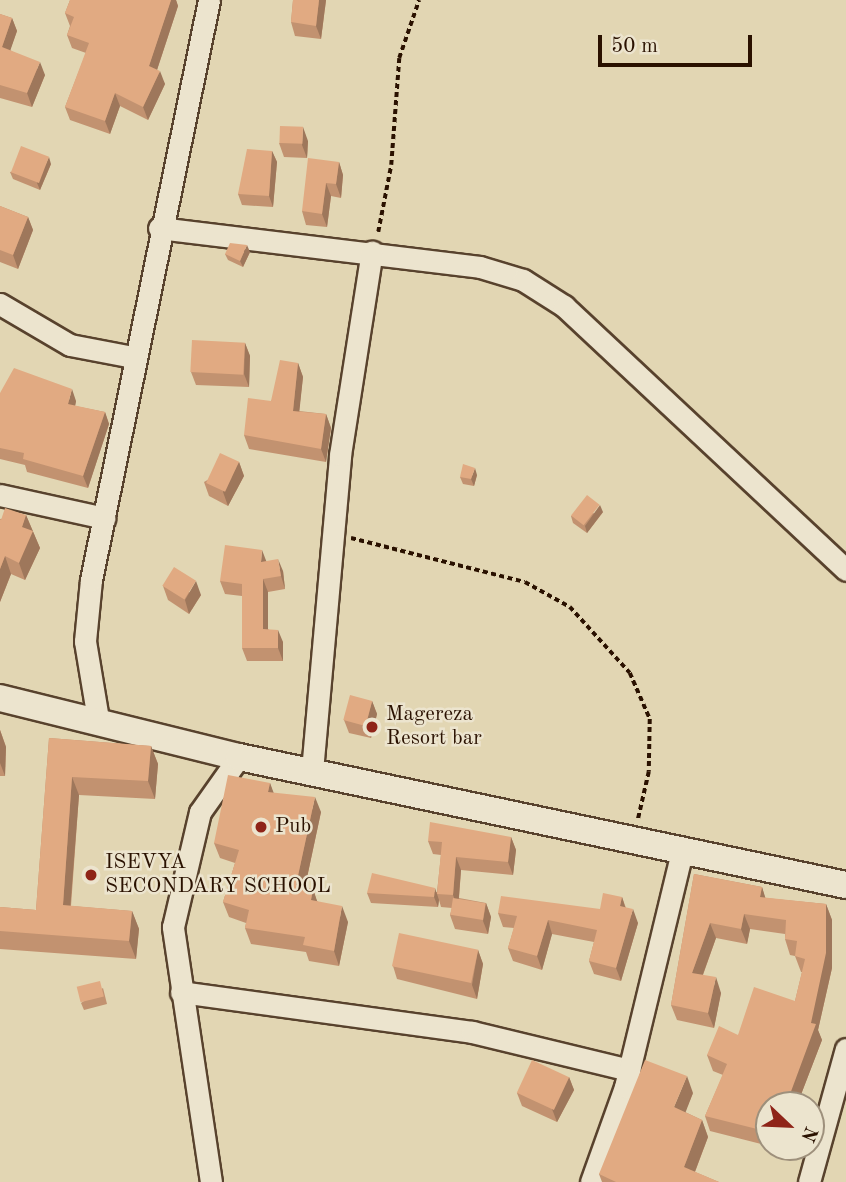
<!DOCTYPE html>
<html>
<head>
<meta charset="utf-8">
<style>
  body { margin:0 }
  #map { position:relative; width:846px; height:1182px; overflow:hidden; background:#e2d6b3; font-family:"Old Standard TT",serif }
  div>[style] { position:absolute }
  .path>* { height:3.5px; margin-top:-1.75px; transform-origin:0; background:repeating-linear-gradient(90deg,#2a1100 0 5px,transparent 0 8.5px) }
  .roads { filter:drop-shadow(2px 0 #58422d) drop-shadow(-2px 0 #58422d) drop-shadow(0 2px #58422d) drop-shadow(0 -2px #58422d) }
  .minor>* { height:21px; margin:-10.5px; padding:0 10.5px; transform-origin:10.5px; border-radius:10.5px; background:#ece4ce }
  .tertiary>* { height:26px; margin:-13px; padding:0 13px; transform-origin:13px; border-radius:13px; background:#ece4ce }
  .wall>* { inset:0; background:#c29270 }
  .shaded-wall>* { inset:0; background:#9e775b }
  .building>* { inset:0; background:#e1aa82; transform-origin:0 0 }
  .dots>* { width:19px; height:19px; translate:-50% -50%; box-sizing:border-box; border:4px solid #ece4ce; border-radius:50% }
  span { translate:-50% -50%; white-space:nowrap; text-align:center; line-height:1.15; -webkit-text-stroke:5px #ece4ce; paint-order:stroke }
  .poi-label { font-size:21px; color:#2a1100 }
  .left { translate:0 -50%; text-align:left }
  .north { position:absolute; left:755px; top:1091px; width:70px; height:70px; box-sizing:border-box; background:#ece4ce; border:2px solid #9e907c; border-radius:50%; rotate:113deg; font-size:19px; font-weight:700; line-height:28px; text-align:center; color:#2a1100 }
  .north::after { content:''; display:block; margin:auto; width:24px; height:32px; background:#8f2418; clip-path:polygon(50% 0,100% 100%,50% 72%,0 100%) }
  .scale { position:absolute; left:598px; top:35px; width:154px; height:32px; box-sizing:border-box; border:4px solid #2a1100; border-top:0; padding-left:9px; font-size:21px; line-height:24px; white-space:nowrap; color:#2a1100; -webkit-text-stroke:5px #ece4ce; paint-order:stroke }
</style>
</head>
<body>
<div id="map">
  <div class="path">
    <i style="left:378px;top:232px;width:68px;rotate:-79deg"></i>
    <i style="left:391px;top:165px;width:107px;rotate:-85.7deg"></i>
    <i style="left:399px;top:58px;width:61px;rotate:-71deg"></i>
    <i style="left:351px;top:538px;width:179px;rotate:14.2deg"></i>
    <i style="left:525px;top:582px;width:51px;rotate:29.1deg"></i>
    <i style="left:570px;top:607px;width:89px;rotate:47.7deg"></i>
    <i style="left:630px;top:673px;width:50px;rotate:66.5deg"></i>
    <i style="left:650px;top:719px;width:53px;rotate:91.1deg"></i>
    <i style="left:649px;top:772px;width:49px;rotate:102.9deg"></i>
  </div>
  <div class="roads">
    <div class="minor">
      <i style="left:159px;top:228px;width:323px;rotate:6.9deg"></i>
      <i style="left:480px;top:267px;width:45px;rotate:16.8deg"></i>
      <i style="left:523px;top:280px;width:49px;rotate:32.4deg"></i>
      <i style="left:564px;top:306px;width:386px;rotate:43.1deg"></i>
      <i style="left:0;top:304px;width:81px;rotate:30.4deg"></i>
      <i style="left:70px;top:345px;width:64px;rotate:10.8deg"></i>
      <i style="left:0;top:495px;width:107px;rotate:12.4deg"></i>
      <i style="left:98px;top:719px;width:79px;rotate:-99.5deg"></i>
      <i style="left:85px;top:641px;width:61px;rotate:-84.4deg"></i>
      <i style="left:91px;top:580px;width:592px;rotate:-78.5deg"></i>
      <i style="left:312px;top:771px;width:317px;rotate:-84.9deg"></i>
      <i style="left:340px;top:455px;width:206px;rotate:-81.1deg"></i>
      <i style="left:181px;top:992px;width:294px;rotate:7.8deg"></i>
      <i style="left:472px;top:1032px;width:162px;rotate:13.6deg"></i>
      <i style="left:211px;top:1182px;width:258px;rotate:-98.5deg"></i>
      <i style="left:173px;top:927px;width:118px;rotate:-76.8deg"></i>
      <i style="left:200px;top:812px;width:67px;rotate:-54.7deg"></i>
      <i style="left:591px;top:1182px;width:101px;rotate:-70.3deg"></i>
      <i style="left:625px;top:1087px;width:246px;rotate:-76.4deg"></i>
      <i style="left:809px;top:1182px;width:138px;rotate:-74.5deg"></i>
    </div>
    <div class="tertiary">
      <i style="left:0;top:698px;width:246px;rotate:13.9deg"></i>
      <i style="left:239px;top:757px;width:620px;rotate:11.91deg"></i>
    </div>
  </div>
  <div class="wall">
    <i style="clip-path:polygon(70px 0,176px 0,178px 6px,157px 70px,165px 84px,148px 120px,120px 106px,110px 134px,70px 120px,65px 107px,86px 53px,72px 48px,67px 35px,70px 26px,65px 13px)"></i>
    <i style="clip-path:polygon(293px 0,326px 0,321px 39px,295px 36px,291px 22px)"></i>
    <i style="clip-path:polygon(0 14px,12px 18px,17px 31px,10px 50px,45px 75px,32px 107px,0 98px)"></i>
    <i style="clip-path:polygon(308px 141px,307px 158px,284px 157px,279px 143px)"></i>
    <i style="clip-path:polygon(272px 151px,277px 162px,273px 207px,242px 205px,238px 194px)"></i>
    <i style="clip-path:polygon(339px 162px,343px 175px,341px 198px,331px 196px,327px 227px,306px 225px,302px 211px)"></i>
    <i style="clip-path:polygon(51px 164px,40px 190px,13px 179px,10px 172px)"></i>
    <i style="clip-path:polygon(0 206px,28px 217px,33px 230px,18px 269px,0 262px)"></i>
    <i style="clip-path:polygon(250px 252px,243px 267px,228px 260px,225px 254px)"></i>
    <i style="clip-path:polygon(245px 343px,250px 356px,249px 387px,196px 385px,191px 372px)"></i>
    <i style="clip-path:polygon(298px 363px,303px 377px,299px 411px,326px 414px,331px 428px,326px 462px,249px 449px,244px 435px,271px 401px)"></i>
    <i style="clip-path:polygon(0 393px,76px 401px,75px 406px,105px 412px,109px 424px,88px 488px,27px 472px,25px 465px,0 459px)"></i>
    <i style="clip-path:polygon(239px 462px,244px 476px,228px 506px,209px 496px,204px 482px)"></i>
    <i style="clip-path:polygon(477px 475px,474px 486px,463px 484px,460px 477px)"></i>
    <i style="clip-path:polygon(603px 512px,587px 533px,573px 523px,571px 516px)"></i>
    <i style="clip-path:polygon(26px 515px,40px 548px,25px 580px,11px 574px,0 602px,0 519px)"></i>
    <i style="clip-path:polygon(266px 561px,283px 571px,285px 589px,268px 592px,268px 629px,283px 642px,283px 661px,247px 661px,242px 648px,242px 596px,225px 594px,220px 581px)"></i>
    <i style="clip-path:polygon(163px 586px,201px 595px,189px 614px,168px 600px)"></i>
    <i style="clip-path:polygon(372px 701px,377px 714px,371px 738px,349px 733px,344px 720px)"></i>
    <i style="clip-path:polygon(0 730px,6px 747px,5px 776px,0 776px)"></i>
    <i style="clip-path:polygon(49px 738px,151px 746px,158px 764px,155px 799px,79px 795px,71px 906px,132px 911px,139px 929px,136px 959px,0 949px,0 907px,36px 910px)"></i>
    <i style="clip-path:polygon(270px 783px,273px 793px,321px 812px,305px 887px,313px 889px,317px 901px,348px 922px,339px 966px,309px 961px,306px 952px,251px 944px,245px 928px,246px 923px,229px 917px,223px 902px,235px 863px,220px 858px,214px 843px)"></i>
    <i style="clip-path:polygon(511px 837px,516px 850px,513px 875px,461px 870px,459px 898px,486px 903px,491px 917px,488px 934px,455px 929px,450px 915px,452px 908px,441px 907px,439px 900px,438px 907px,371px 903px,367px 893px,437px 892px,441px 855px,433px 854px,428px 841px)"></i>
    <i style="clip-path:polygon(694px 874px,762px 887px,765px 898px,826px 904px,832px 920px,832px 968px,818px 1030px,822px 1040px,797px 1105px,769px 1105px,769px 1146px,710px 1131px,705px 1116px,723px 1075px,713px 1071px,707px 1055px,738px 1035px,795px 1001px,802px 972px,801px 972px,795px 956px,790px 955px,785px 939px,785px 934px,750px 929px,747px 944px,716px 938px,703px 975px,721px 993px,714px 1028px,677px 1020px,671px 1005px)"></i>
    <i style="clip-path:polygon(622px 897px,626px 908px,638px 923px,621px 981px,594px 974px,589px 961px,594px 942px,552px 934px,542px 970px,513px 961px,508px 948px,514px 928px,503px 927px,498px 913px,600px 909px)"></i>
    <i style="clip-path:polygon(478px 950px,483px 964px,477px 999px,397px 979px,393px 966px)"></i>
    <i style="clip-path:polygon(103px 988px,107px 1004px,84px 1010px,81px 1003px)"></i>
    <i style="clip-path:polygon(569px 1077px,574px 1090px,557px 1122px,522px 1106px,517px 1093px)"></i>
    <i style="clip-path:polygon(693px 1093px,685px 1112px,702px 1120px,708px 1137px,695px 1172px,719px 1182px,602px 1182px,599px 1174px)"></i>
  </div>
  <div class="shaded-wall">
    <i style="clip-path:polygon(171px 0,176px 0,178px 6px,154px 79px,149px 66px)"></i>
    <i style="clip-path:polygon(319px 0,326px 0,321px 39px,316px 26px)"></i>
    <i style="clip-path:polygon(12px 18px,17px 31px,7px 60px,2px 47px)"></i>
    <i style="clip-path:polygon(40px 62px,45px 75px,32px 107px,27px 93px)"></i>
    <i style="clip-path:polygon(160px 71px,165px 84px,148px 120px,143px 107px)"></i>
    <i style="clip-path:polygon(115px 93px,120px 106px,110px 134px,105px 121px)"></i>
    <i style="clip-path:polygon(303px 127px,308px 141px,307px 158px,302px 145px)"></i>
    <i style="clip-path:polygon(272px 151px,277px 162px,273px 207px,269px 196px)"></i>
    <i style="clip-path:polygon(49px 157px,51px 164px,40px 190px,37px 183px)"></i>
    <i style="clip-path:polygon(339px 162px,343px 175px,341px 198px,336px 184px)"></i>
    <i style="clip-path:polygon(326px 183px,331px 196px,327px 227px,322px 214px)"></i>
    <i style="clip-path:polygon(28px 217px,33px 230px,18px 269px,13px 255px)"></i>
    <i style="clip-path:polygon(247px 245px,250px 252px,243px 267px,240px 261px)"></i>
    <i style="clip-path:polygon(245px 343px,250px 356px,249px 387px,244px 374px)"></i>
    <i style="clip-path:polygon(298px 363px,303px 377px,298px 424px,293px 411px)"></i>
    <i style="clip-path:polygon(72px 389px,76px 401px,73px 417px,68px 404px)"></i>
    <i style="clip-path:polygon(105px 412px,109px 424px,88px 488px,83px 476px)"></i>
    <i style="clip-path:polygon(326px 414px,331px 428px,326px 462px,321px 449px)"></i>
    <i style="clip-path:polygon(239px 462px,244px 476px,228px 506px,223px 492px)"></i>
    <i style="clip-path:polygon(475px 468px,477px 475px,474px 486px,471px 479px)"></i>
    <i style="clip-path:polygon(600px 505px,603px 512px,587px 533px,585px 526px)"></i>
    <i style="clip-path:polygon(26px 515px,40px 548px,25px 580px,19px 563px,22px 527px)"></i>
    <i style="clip-path:polygon(262px 550px,267px 563px,261px 562px)"></i>
    <i style="clip-path:polygon(5px 556px,11px 574px,0 602px,0 569px)"></i>
    <i style="clip-path:polygon(278px 559px,283px 571px,285px 589px,281px 576px)"></i>
    <i style="clip-path:polygon(263px 579px,268px 592px,268px 642px,263px 629px)"></i>
    <i style="clip-path:polygon(196px 581px,201px 595px,189px 614px,185px 600px)"></i>
    <i style="clip-path:polygon(278px 630px,283px 642px,283px 661px,278px 648px)"></i>
    <i style="clip-path:polygon(372px 701px,377px 714px,371px 738px,366px 725px)"></i>
    <i style="clip-path:polygon(0 730px,6px 747px,5px 776px,0 763px)"></i>
    <i style="clip-path:polygon(151px 746px,158px 764px,155px 799px,148px 781px)"></i>
    <i style="clip-path:polygon(72px 777px,79px 795px,69px 923px,63px 905px)"></i>
    <i style="clip-path:polygon(270px 783px,276px 799px,268px 792px)"></i>
    <i style="clip-path:polygon(315px 797px,321px 812px,302px 901px,296px 885px)"></i>
    <i style="clip-path:polygon(511px 837px,516px 850px,513px 875px,508px 862px)"></i>
    <i style="clip-path:polygon(456px 857px,461px 870px,458px 908px,453px 895px)"></i>
    <i style="clip-path:polygon(762px 887px,767px 903px,760px 897px)"></i>
    <i style="clip-path:polygon(435px 888px,439px 900px,438px 907px,434px 897px)"></i>
    <i style="clip-path:polygon(313px 889px,318px 904px,311px 900px)"></i>
    <i style="clip-path:polygon(622px 897px,626px 910px,620px 906px)"></i>
    <i style="clip-path:polygon(486px 903px,491px 917px,488px 934px,483px 921px)"></i>
    <i style="clip-path:polygon(826px 904px,832px 920px,832px 968px,818px 1030px,822px 1040px,797px 1105px,786px 1105px)"></i>
    <i style="clip-path:polygon(342px 906px,348px 922px,339px 966px,334px 951px)"></i>
    <i style="clip-path:polygon(633px 909px,638px 923px,621px 981px,616px 968px)"></i>
    <i style="clip-path:polygon(132px 911px,139px 929px,136px 959px,129px 941px)"></i>
    <i style="clip-path:polygon(744px 914px,750px 929px,747px 944px,741px 929px)"></i>
    <i style="clip-path:polygon(548px 920px,552px 934px,542px 970px,537px 956px)"></i>
    <i style="clip-path:polygon(710px 923px,716px 938px,698px 988px,692px 973px)"></i>
    <i style="clip-path:polygon(478px 950px,483px 964px,477px 999px,472px 985px)"></i>
    <i style="clip-path:polygon(716px 977px,721px 993px,714px 1028px,708px 1013px)"></i>
    <i style="clip-path:polygon(687px 1076px,693px 1093px,681px 1124px,674px 1107px)"></i>
    <i style="clip-path:polygon(569px 1077px,574px 1090px,557px 1122px,552px 1109px)"></i>
    <i style="clip-path:polygon(702px 1120px,708px 1137px,691px 1182px,684px 1167px)"></i>
  </div>
  <div class="building">
    <i style="clip-path:polygon(70px 0,171px 0,149px 66px,160px 71px,143px 107px,115px 93px,105px 121px,65px 107px,89px 43px,67px 35px,74px 17px,65px 13px)"></i>
    <i style="clip-path:polygon(293px 0,319px 0,316px 26px,291px 22px)"></i>
    <i style="clip-path:polygon(0 14px,12px 18px,2px 47px,40px 62px,27px 93px,0 85px)"></i>
    <i style="left:280px;top:126px;width:23px;height:17px;rotate:2deg"></i>
    <i style="left:21px;top:146px;width:30px;height:28px;rotate:21deg"></i>
    <i style="clip-path:polygon(247px 149px,272px 151px,269px 196px,238px 194px)"></i>
    <i style="clip-path:polygon(308px 158px,339px 162px,336px 184px,326px 183px,322px 214px,302px 211px)"></i>
    <i style="clip-path:polygon(0 206px,28px 217px,13px 255px,0 250px)"></i>
    <i style="clip-path:polygon(230px 243px,247px 245px,240px 261px,225px 254px)"></i>
    <i style="left:192px;top:340px;width:53px;height:32px;rotate:3deg"></i>
    <i style="clip-path:polygon(280px 360px,298px 363px,293px 411px,326px 414px,321px 449px,244px 435px,248px 398px,271px 401px)"></i>
    <i style="clip-path:polygon(14px 368px,72px 389px,68px 404px,105px 412px,83px 476px,23px 459px,24px 453px,0 448px,0 393px)"></i>
    <i style="left:220px;top:453px;width:21px;height:33px;rotate:25deg"></i>
    <i style="clip-path:polygon(463px 464px,475px 468px,471px 479px,460px 477px)"></i>
    <i style="left:587px;top:495px;width:16px;height:26px;rotate:38deg"></i>
    <i style="clip-path:polygon(5px 508px,26px 515px,22px 527px,33px 531px,19px 563px,5px 556px,0 569px,0 519px,1px 520px)"></i>
    <i style="clip-path:polygon(225px 545px,262px 550px,261px 562px,278px 559px,281px 576px,263px 579px,263px 629px,278px 630px,278px 648px,242px 648px,242px 584px,220px 581px)"></i>
    <i style="left:174px;top:567px;width:26px;height:22px;rotate:32deg"></i>
    <i style="left:350px;top:695px;width:23px;height:26px;rotate:15deg"></i>
    <i style="clip-path:polygon(49px 738px,151px 746px,148px 781px,72px 777px,63px 905px,132px 911px,129px 941px,0 931px,0 907px,36px 910px)"></i>
    <i style="clip-path:polygon(228px 775px,270px 783px,268px 792px,315px 797px,296px 885px,313px 889px,311px 900px,342px 906px,334px 951px,303px 945px,305px 937px,245px 928px,249px 910px,223px 902px,239px 850px,214px 843px)"></i>
    <i style="clip-path:polygon(430px 822px,511px 837px,508px 862px,456px 857px,453px 895px,437px 894px,442px 842px,428px 841px)"></i>
    <i style="clip-path:polygon(372px 873px,435px 888px,434px 897px,367px 893px)"></i>
    <i style="clip-path:polygon(694px 874px,762px 887px,760px 897px,826px 904px,826px 953px,811px 1023px,816px 1024px,786px 1105px,769px 1105px,769px 1132px,705px 1116px,727px 1064px,707px 1055px,719px 1026px,738px 1035px,754px 987px,795px 1001px,805px 959px,795px 956px,797px 941px,785px 939px,786px 920px,744px 914px,741px 929px,710px 923px,692px 973px,716px 977px,708px 1013px,671px 1005px)"></i>
    <i style="clip-path:polygon(603px 893px,622px 897px,620px 906px,633px 909px,616px 968px,589px 961px,597px 930px,548px 920px,537px 956px,508px 948px,517px 916px,498px 913px,501px 896px,600px 909px)"></i>
    <i style="left:453px;top:898px;width:33px;height:17px;rotate:9deg"></i>
    <i style="left:399px;top:933px;width:81px;height:34px;rotate:12deg"></i>
    <i style="left:100px;top:981px;width:16px;height:24px;rotate:76deg"></i>
    <i style="left:532px;top:1060px;width:41px;height:36px;rotate:25deg"></i>
    <i style="clip-path:polygon(645px 1060px,687px 1076px,674px 1107px,702px 1120px,684px 1167px,719px 1182px,616px 1182px,599px 1174px)"></i>
  </div>
  <div class="dots">
    <i style="left:372px;top:727px;background:#8f2418"></i>
    <i style="left:261px;top:827px;background:#8f2418"></i>
    <i style="left:91px;top:875px;background:#8f2418"></i>
  </div>
  <div class="poi-label">
    <span class="left" style="left:386px;top:727px">Magereza<br>Resort bar</span>
    <span class="left" style="left:275px;top:827px">Pub</span>
    <span class="left" style="left:105px;top:875px">ISEVYA<br>SECONDARY SCHOOL</span>
  </div>
  <div class="north">N</div>
  <div class="scale">50 m</div>
</div>
</body>
</html>
